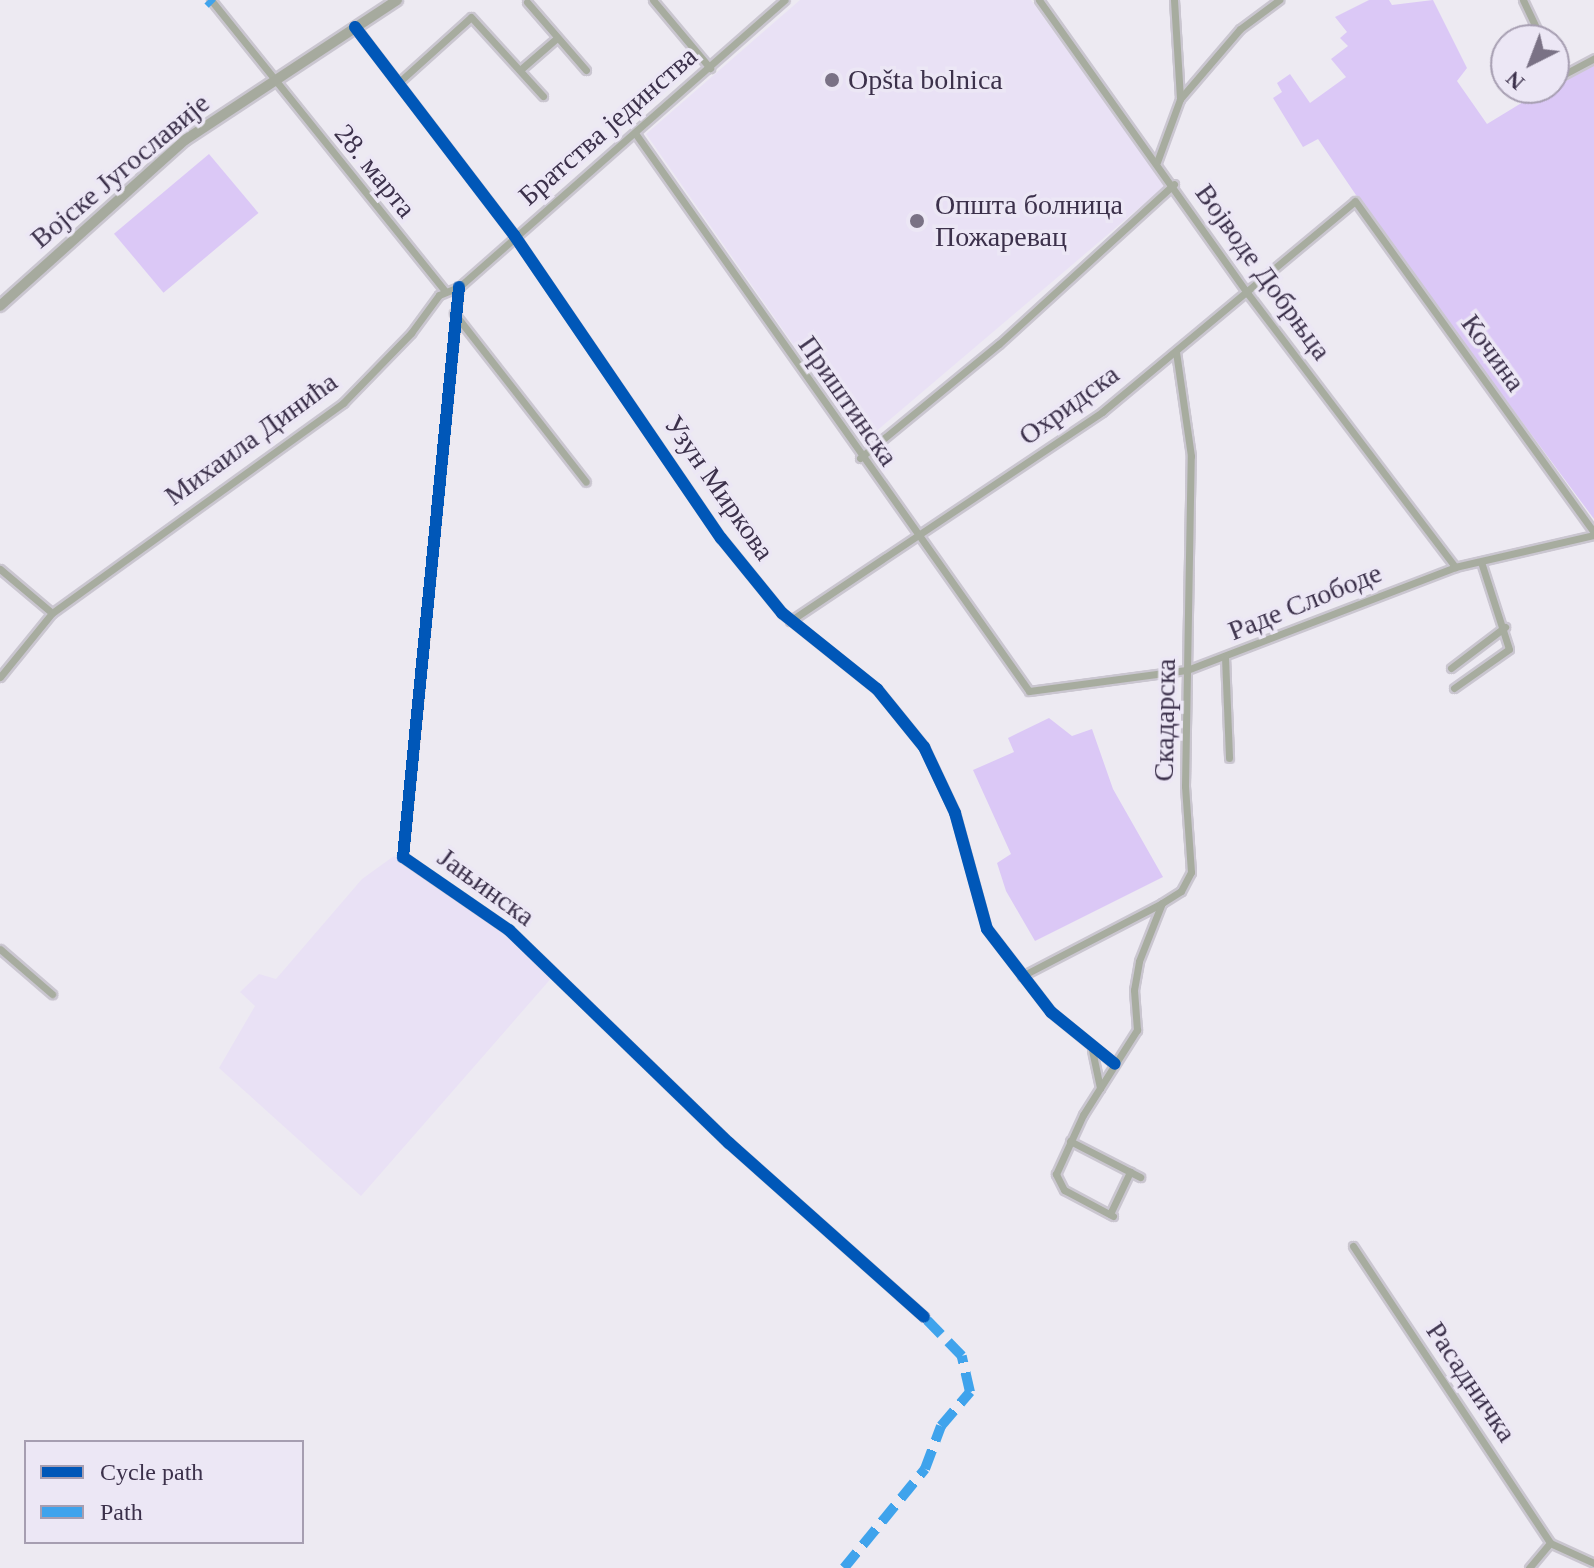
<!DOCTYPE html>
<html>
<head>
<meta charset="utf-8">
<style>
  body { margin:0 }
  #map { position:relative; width:1594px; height:1568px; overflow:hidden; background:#edeaf2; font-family:"Times New Roman",serif }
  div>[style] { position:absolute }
  .built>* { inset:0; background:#e9e1f5 }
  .green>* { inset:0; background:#dbc8f6; transform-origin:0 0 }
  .roads { filter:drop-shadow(2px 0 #cac6d0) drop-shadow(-2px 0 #cac6d0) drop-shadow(0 2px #cac6d0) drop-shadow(0 -2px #cac6d0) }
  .minor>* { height:7px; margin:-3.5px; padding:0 3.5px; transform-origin:3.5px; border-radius:3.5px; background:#a7ac9f }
  .secondary>* { height:10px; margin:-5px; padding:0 5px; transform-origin:5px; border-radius:5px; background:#a6aa9e }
  .quiet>* { height:10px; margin-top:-5px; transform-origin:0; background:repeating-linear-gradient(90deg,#3fa3ec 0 20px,transparent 0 30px) }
  .cycleway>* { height:12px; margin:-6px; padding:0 6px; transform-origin:6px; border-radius:6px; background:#0057b8 }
  .dots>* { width:22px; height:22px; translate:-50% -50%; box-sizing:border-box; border:4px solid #ece7f5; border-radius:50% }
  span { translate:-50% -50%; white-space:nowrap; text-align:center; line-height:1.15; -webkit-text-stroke:7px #ece7f5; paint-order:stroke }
  .poi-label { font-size:28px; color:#3c314b }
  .left { translate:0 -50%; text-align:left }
  .street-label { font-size:28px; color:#3c314b }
  .legend { position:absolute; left:24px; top:1440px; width:280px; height:104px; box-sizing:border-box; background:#ece7f5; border:2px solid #a69eb1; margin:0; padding:10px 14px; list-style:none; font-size:24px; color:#3c314b }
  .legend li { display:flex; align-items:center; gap:16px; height:40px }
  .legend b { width:40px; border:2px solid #a69eb1 }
  .north { position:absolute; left:1490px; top:24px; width:80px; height:80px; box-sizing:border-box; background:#ece7f5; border:2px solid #a69eb1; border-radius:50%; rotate:222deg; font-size:22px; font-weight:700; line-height:32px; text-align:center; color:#3c314b }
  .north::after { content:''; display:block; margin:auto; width:28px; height:36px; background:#7a7285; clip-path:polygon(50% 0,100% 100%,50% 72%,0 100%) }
</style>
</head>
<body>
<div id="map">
  <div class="built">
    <i style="clip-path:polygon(800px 0,1031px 0,1165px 186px,867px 439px,858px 437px,646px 134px)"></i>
    <i style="clip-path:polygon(394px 856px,510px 935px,554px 975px,361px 1196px,219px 1068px,255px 1006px,240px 992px,259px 974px,276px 979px,362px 879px)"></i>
  </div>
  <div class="green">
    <i style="clip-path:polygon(1369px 0,1389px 0,1392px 5px,1433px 0,1467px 68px,1457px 81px,1487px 124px,1594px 59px,1594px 519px,1379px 229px,1318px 139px,1303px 147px,1273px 98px,1282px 92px,1277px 83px,1290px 74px,1310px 103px,1346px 77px,1331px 59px,1348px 46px,1340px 38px,1347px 32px,1335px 17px)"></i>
    <i style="left:209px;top:154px;width:77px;height:124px;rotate:50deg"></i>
    <i style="clip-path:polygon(1049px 718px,1072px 736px,1092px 729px,1113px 789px,1163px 877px,1035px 941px,1006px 891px,997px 863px,1011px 854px,973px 770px,1014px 752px,1008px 738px)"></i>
  </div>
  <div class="roads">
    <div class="minor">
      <i style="left:211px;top:0;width:372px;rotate:51.2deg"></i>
      <i style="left:653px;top:0;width:89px;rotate:50deg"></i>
      <i style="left:1039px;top:0;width:361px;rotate:54.6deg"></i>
      <i style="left:1248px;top:294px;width:343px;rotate:52.8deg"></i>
      <i style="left:1174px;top:0;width:99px;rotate:86.5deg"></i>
      <i style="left:1523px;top:0;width:44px;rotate:64.6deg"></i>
      <i style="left:527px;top:2px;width:90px;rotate:49.1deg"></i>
      <i style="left:355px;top:27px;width:262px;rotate:52.6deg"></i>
      <i style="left:514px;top:235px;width:367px;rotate:55.7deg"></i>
      <i style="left:721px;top:538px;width:97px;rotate:50.9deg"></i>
      <i style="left:782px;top:613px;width:122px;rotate:38.7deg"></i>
      <i style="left:877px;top:689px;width:75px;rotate:51deg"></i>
      <i style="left:924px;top:747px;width:73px;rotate:64.8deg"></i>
      <i style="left:955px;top:813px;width:120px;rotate:74.6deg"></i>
      <i style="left:987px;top:929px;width:105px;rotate:52.4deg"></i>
      <i style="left:1051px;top:1012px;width:82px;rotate:39.1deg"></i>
      <i style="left:1554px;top:66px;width:12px;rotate:66deg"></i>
      <i style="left:1559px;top:77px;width:40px;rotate:-28deg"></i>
      <i style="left:520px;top:70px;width:49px;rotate:-40.9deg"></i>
      <i style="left:398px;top:83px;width:98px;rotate:-42.1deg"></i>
      <i style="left:471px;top:17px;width:107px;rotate:47.7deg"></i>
      <i style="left:635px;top:133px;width:683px;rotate:54.77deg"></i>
      <i style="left:1029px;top:691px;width:159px;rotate:-7.6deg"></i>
      <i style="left:1187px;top:670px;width:287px;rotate:-21deg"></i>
      <i style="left:1455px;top:567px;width:143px;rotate:-13deg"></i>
      <i style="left:1157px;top:162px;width:67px;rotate:-69.9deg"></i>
      <i style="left:1180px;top:99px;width:92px;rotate:-49.4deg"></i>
      <i style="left:1240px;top:29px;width:49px;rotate:-36.6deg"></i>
      <i style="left:459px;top:287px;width:573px;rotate:95.61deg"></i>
      <i style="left:403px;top:857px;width:129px;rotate:34.6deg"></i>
      <i style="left:509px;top:930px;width:306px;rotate:44.1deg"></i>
      <i style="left:729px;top:1143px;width:261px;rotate:41.7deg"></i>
      <i style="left:459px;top:287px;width:434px;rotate:-41.4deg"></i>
      <i style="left:454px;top:313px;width:214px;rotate:52deg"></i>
      <i style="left:860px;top:458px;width:180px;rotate:-39.4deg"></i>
      <i style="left:999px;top:344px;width:237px;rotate:-42.4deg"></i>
      <i style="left:0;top:569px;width:68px;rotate:40.2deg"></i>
      <i style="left:790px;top:621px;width:376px;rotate:-33.8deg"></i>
      <i style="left:1102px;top:412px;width:329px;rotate:-39.8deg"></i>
      <i style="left:1355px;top:201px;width:408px;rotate:54.2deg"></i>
      <i style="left:1225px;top:657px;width:101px;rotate:87.7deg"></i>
      <i style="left:1451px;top:668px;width:68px;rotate:-37.2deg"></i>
      <i style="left:0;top:677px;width:82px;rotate:-50.9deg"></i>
      <i style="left:52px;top:613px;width:359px;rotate:-35.8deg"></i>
      <i style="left:343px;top:403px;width:98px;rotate:-45.8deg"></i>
      <i style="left:411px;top:333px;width:47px;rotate:-53.6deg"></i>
      <i style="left:439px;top:295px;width:22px;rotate:-22deg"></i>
      <i style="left:1454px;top:688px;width:67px;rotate:-35.3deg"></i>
      <i style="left:1509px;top:649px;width:91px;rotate:-107.8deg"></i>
      <i style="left:0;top:949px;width:69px;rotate:40.9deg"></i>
      <i style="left:1022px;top:976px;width:158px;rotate:-27.5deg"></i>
      <i style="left:1092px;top:1050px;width:39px;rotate:78deg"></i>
      <i style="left:1070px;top:1141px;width:79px;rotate:27.2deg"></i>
      <i style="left:1110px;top:1214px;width:47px;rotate:-64.5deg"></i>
      <i style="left:1113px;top:1216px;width:55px;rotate:-152deg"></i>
      <i style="left:1064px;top:1190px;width:18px;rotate:-117deg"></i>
      <i style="left:1056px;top:1174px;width:65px;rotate:-65.4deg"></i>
      <i style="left:1083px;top:1115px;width:101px;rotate:-57.6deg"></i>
      <i style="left:1137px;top:1030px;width:40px;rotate:-94.3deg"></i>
      <i style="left:1134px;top:990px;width:29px;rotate:-80deg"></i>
      <i style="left:1139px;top:961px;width:62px;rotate:-68.4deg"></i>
      <i style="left:1162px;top:903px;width:22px;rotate:-32deg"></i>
      <i style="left:1181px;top:891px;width:21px;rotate:-62deg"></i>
      <i style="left:1191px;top:872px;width:86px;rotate:-94deg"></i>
      <i style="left:1185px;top:786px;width:330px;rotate:-89deg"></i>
      <i style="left:1191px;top:456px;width:105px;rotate:-98.2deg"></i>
      <i style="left:1353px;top:1246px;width:356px;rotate:56.4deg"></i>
      <i style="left:1529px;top:1568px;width:33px;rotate:-50deg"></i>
      <i style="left:1550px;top:1543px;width:48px;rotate:24.4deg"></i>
    </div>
    <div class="secondary">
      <i style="left:0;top:306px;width:249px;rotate:-41.9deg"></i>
      <i style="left:185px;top:140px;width:254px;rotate:-33.4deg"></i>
    </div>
  </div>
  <div class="quiet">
    <i style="left:208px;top:0;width:6px;rotate:45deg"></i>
    <i style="left:844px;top:1568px;width:128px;rotate:-50.7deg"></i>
    <i style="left:925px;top:1469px;width:46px;rotate:-69.6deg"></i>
    <i style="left:941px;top:1426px;width:45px;rotate:-49.5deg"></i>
    <i style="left:970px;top:1392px;width:37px;rotate:-103deg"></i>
    <i style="left:962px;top:1356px;width:54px;rotate:-134.3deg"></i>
  </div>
  <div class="cycleway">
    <i style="left:355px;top:27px;width:262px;rotate:52.6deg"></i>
    <i style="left:514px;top:235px;width:367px;rotate:55.7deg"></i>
    <i style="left:721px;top:538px;width:97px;rotate:50.9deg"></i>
    <i style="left:782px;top:613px;width:122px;rotate:38.7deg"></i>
    <i style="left:877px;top:689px;width:75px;rotate:51deg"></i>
    <i style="left:924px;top:747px;width:73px;rotate:64.8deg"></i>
    <i style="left:955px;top:813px;width:120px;rotate:74.6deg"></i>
    <i style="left:987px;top:929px;width:105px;rotate:52.4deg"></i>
    <i style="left:1051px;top:1012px;width:82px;rotate:39.1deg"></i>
    <i style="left:459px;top:287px;width:573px;rotate:95.61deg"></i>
    <i style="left:403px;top:857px;width:129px;rotate:34.6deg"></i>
    <i style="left:509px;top:930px;width:306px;rotate:44.1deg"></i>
    <i style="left:729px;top:1143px;width:261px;rotate:41.7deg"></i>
  </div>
  <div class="dots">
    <i style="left:832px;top:80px;background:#7a7285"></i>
    <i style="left:917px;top:221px;background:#7a7285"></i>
  </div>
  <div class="poi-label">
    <span class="left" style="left:848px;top:80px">Opšta bolnica</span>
    <span class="left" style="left:935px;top:221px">Општа болница<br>Пожаревац</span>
  </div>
  <div class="street-label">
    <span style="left:608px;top:126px;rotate:-41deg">Братства јединства</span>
    <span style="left:120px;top:171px;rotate:-40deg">Војске Југославије</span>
    <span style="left:375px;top:171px;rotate:51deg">28. марта</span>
    <span style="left:1263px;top:272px;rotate:54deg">Војводе Добрњца</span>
    <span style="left:1493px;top:353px;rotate:54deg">Кочина</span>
    <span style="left:848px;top:401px;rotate:55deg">Приштинска</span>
    <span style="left:1069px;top:405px;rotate:-36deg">Охридска</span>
    <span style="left:251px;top:439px;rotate:-36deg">Михаила Динића</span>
    <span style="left:719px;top:488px;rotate:55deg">Узун Миркова</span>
    <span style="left:1305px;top:602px;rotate:-22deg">Раде Слободе</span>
    <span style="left:1165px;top:720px;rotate:-89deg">Скадарска</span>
    <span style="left:486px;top:887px;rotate:36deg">Јањинска</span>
    <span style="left:1471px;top:1382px;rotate:56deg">Расадничка</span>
  </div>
  <ul class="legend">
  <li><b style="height:10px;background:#0057b8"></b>Cycle path</li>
  <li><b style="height:10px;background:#3fa3ec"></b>Path</li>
  </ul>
  <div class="north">N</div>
</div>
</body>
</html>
